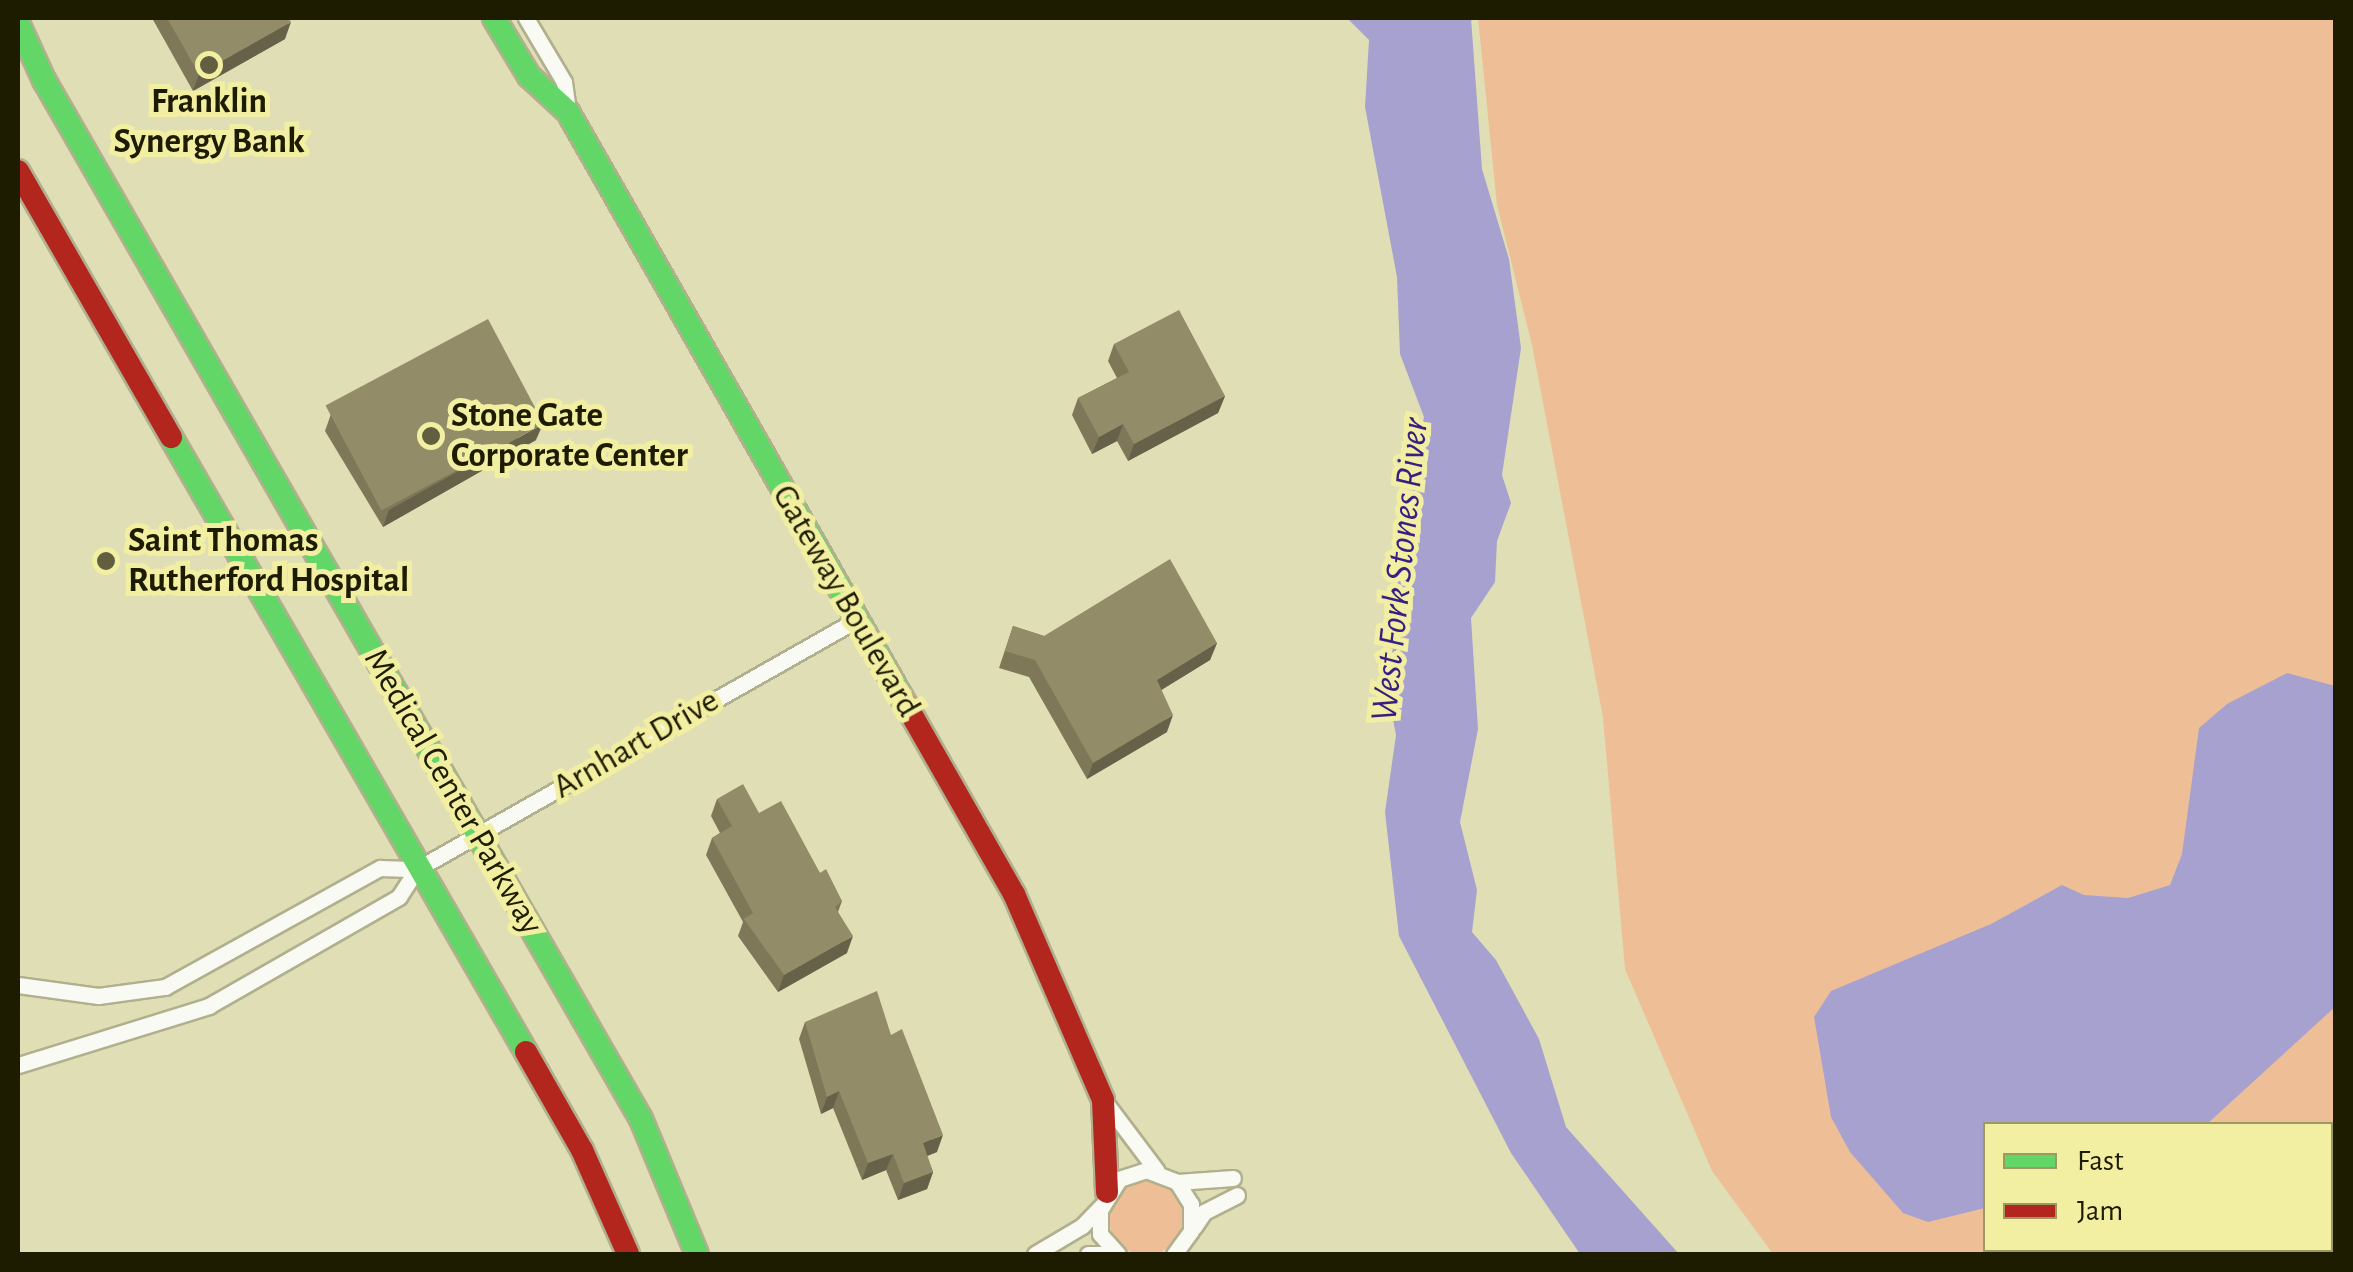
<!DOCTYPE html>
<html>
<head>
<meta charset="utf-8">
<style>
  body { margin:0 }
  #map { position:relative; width:2353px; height:1272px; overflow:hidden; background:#e0deb4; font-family:"Alegreya Sans",sans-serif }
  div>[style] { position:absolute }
  .green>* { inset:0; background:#eebf96 }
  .round { border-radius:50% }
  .water>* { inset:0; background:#a7a1d0 }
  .roads { filter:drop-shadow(2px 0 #b1b08e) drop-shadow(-2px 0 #b1b08e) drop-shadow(0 2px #b1b08e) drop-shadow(0 -2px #b1b08e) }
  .street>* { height:15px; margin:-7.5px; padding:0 7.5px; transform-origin:7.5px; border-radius:7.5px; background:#fafaf4 }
  .fast>* { height:22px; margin:-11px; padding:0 11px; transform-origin:11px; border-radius:11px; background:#63d668 }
  .jam>* { height:22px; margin:-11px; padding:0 11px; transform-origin:11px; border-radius:11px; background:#b3261e }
  .wall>* { inset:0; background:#7e7859 }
  .shaded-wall>* { inset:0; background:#666249 }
  .building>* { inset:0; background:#928c68; transform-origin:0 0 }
  .dots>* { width:28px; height:28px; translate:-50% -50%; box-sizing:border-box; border:5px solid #f2efa2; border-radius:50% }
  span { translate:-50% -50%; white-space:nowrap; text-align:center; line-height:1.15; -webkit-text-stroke:10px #f2efa2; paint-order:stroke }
  .poi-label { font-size:35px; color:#1d1b00; font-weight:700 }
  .left { translate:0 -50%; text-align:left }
  .street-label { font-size:35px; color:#1d1b00 }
  .water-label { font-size:38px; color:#382083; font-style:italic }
  .frame { position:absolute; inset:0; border:20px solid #1d1b00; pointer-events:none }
  .legend { position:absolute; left:1983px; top:1122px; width:350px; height:130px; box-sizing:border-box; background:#f2efa2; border:2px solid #9d9a61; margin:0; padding:12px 18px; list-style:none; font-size:30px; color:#1d1b00 }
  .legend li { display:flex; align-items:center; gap:20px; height:50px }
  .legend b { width:50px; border:2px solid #9d9a61 }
</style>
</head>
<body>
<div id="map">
  <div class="green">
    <i style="clip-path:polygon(evenodd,1478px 18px,2335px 18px,2335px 1254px,1773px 1254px,1712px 1171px,1625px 969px,1603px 717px,1532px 345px,1497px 205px,1478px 18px,1986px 1124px,2330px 1124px,2330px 1250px,1986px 1250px,1986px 1124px)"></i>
    <i class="round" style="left:1109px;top:1181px;width:74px;height:74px"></i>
  </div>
  <div class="water">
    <i style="clip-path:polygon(1347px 18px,1471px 18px,1482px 169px,1509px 259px,1521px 348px,1502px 475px,1511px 503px,1497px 541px,1495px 582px,1471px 618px,1478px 729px,1460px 822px,1477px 890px,1472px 932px,1496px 960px,1539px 1039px,1566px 1127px,1679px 1254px,1580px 1254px,1511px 1153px,1399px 936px,1385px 812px,1396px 735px,1386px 683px,1403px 539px,1415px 519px,1412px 482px,1424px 417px,1400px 354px,1397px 277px,1365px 107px,1369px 40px)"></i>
    <i style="clip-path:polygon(2287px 673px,2335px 686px,2335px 1007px,2207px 1124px,1986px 1124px,1985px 1208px,1928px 1222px,1903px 1213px,1850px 1152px,1831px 1117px,1814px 1017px,1831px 991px,1991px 924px,2062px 885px,2084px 895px,2128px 898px,2170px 885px,2182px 854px,2199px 728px,2227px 704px)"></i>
  </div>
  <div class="roads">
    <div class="street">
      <i style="left:526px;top:18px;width:74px;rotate:59.3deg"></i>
      <i style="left:564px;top:82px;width:30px;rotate:82deg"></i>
      <i style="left:417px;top:869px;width:505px;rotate:-29.56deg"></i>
      <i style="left:18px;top:985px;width:81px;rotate:7.8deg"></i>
      <i style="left:98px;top:996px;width:68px;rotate:-7.7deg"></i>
      <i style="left:165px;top:987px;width:246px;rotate:-29deg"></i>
      <i style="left:380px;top:868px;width:37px;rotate:2deg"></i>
      <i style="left:417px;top:869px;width:33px;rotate:123deg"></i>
      <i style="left:399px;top:897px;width:219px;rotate:150.2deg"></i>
      <i style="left:209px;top:1006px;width:200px;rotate:162.8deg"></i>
      <i style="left:1105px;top:1102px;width:86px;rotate:53deg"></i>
      <i style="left:1177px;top:1182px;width:56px;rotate:-4.1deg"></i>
      <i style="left:1194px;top:1227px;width:18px;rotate:-56deg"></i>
      <i style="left:1204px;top:1212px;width:37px;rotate:-27deg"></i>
      <i style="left:1035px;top:1254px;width:55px;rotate:-30.8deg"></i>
      <i style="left:1082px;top:1226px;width:28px;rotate:-46deg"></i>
      <i style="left:1088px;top:1254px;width:19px"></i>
      <i style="left:1118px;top:1254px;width:27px;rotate:-132deg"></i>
      <i style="left:1100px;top:1234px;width:24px;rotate:-90deg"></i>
      <i style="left:1100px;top:1210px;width:36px;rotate:-58deg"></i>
      <i style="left:1119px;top:1179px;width:28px;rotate:-18deg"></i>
      <i style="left:1146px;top:1170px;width:33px;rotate:21deg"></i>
      <i style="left:1177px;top:1182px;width:26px;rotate:58deg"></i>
      <i style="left:1191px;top:1204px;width:27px;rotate:90deg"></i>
      <i style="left:1191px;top:1231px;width:29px;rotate:126deg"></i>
    </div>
    <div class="fast">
      <i style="left:494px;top:18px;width:68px;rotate:58.9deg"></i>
      <i style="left:529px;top:76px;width:53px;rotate:42.7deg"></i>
      <i style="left:568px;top:112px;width:672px;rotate:60.31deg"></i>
      <i style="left:18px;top:23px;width:63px;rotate:65.5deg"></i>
      <i style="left:44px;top:80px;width:1198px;rotate:60.12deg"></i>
      <i style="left:641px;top:1119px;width:146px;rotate:67.5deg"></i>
      <i style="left:171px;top:437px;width:710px;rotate:60deg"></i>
    </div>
    <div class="jam">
      <i style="left:18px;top:171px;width:307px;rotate:60.1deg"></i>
      <i style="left:901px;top:696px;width:228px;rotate:60.3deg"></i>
      <i style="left:1014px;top:894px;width:224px;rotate:66.6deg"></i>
      <i style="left:1103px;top:1100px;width:92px;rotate:87.5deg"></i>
      <i style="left:526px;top:1052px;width:113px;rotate:60.3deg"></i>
      <i style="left:582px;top:1150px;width:114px;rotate:66.1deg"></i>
    </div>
  </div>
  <div class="wall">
    <i style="clip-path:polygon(152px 18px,288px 18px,285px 39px,193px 91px)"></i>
    <i style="clip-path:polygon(1114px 344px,1225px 396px,1218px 413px,1128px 461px,1117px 441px,1092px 454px,1072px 415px,1078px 398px,1117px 378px,1108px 361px)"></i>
    <i style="clip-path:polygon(331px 414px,536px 440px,383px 527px,325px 431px)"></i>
    <i style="clip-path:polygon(1013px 626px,1044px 636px,1217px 643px,1210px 660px,1161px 690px,1167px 732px,1087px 779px,1029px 677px,999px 668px)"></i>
    <i style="clip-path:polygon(717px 799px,759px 813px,820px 873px,842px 901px,838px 912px,847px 953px,778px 992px,738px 936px,743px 922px,706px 855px,712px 838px,720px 833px,711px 816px)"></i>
    <i style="clip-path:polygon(805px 1022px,891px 1035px,937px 1152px,927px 1156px,933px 1172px,927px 1189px,898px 1200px,886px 1170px,862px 1180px,833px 1108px,821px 1114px,799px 1039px)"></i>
  </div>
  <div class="shaded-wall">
    <i style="clip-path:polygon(291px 22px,285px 39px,193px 91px,199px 74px)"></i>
    <i style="clip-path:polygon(1225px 396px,1218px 413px,1128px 461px,1134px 444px)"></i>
    <i style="clip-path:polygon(543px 424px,536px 440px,383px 527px,389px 510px)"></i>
    <i style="clip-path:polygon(1123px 424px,1117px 441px,1092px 454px,1099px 437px)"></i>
    <i style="clip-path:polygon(1217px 643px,1210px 660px,1150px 697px,1157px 680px)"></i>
    <i style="clip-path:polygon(1173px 715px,1167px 732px,1087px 779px,1093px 763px)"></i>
    <i style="clip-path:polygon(853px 936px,847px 953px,778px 992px,784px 975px)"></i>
    <i style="clip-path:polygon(839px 1091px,833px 1108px,821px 1114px,827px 1097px)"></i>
    <i style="clip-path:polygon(943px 1135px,937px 1152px,917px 1160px,923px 1143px)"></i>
    <i style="clip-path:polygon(893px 1154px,886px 1170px,862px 1180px,868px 1163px)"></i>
    <i style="clip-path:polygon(933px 1172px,927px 1189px,898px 1200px,904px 1183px)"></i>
  </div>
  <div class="building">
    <i style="clip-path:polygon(167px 18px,288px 18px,291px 22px,199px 74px)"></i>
    <i style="clip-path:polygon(1179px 310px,1225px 396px,1134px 444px,1123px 424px,1099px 437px,1078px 398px,1129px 372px,1114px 344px)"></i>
    <i style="left:488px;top:319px;width:119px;height:184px;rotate:62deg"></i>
    <i style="clip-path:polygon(1170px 559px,1217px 643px,1157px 680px,1173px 715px,1093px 763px,1035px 660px,1005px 651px,1013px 626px,1044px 636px)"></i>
    <i style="clip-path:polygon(743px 784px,759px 813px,781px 801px,820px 873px,826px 869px,842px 901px,835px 907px,853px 936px,784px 975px,744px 919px,753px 913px,712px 838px,732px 826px,717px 799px)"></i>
    <i style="clip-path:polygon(877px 991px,891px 1035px,902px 1029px,943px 1135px,923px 1143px,933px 1172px,904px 1183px,893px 1154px,868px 1163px,839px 1091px,827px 1097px,805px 1022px)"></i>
  </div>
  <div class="dots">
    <i style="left:209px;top:65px;background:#615f3f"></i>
    <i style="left:431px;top:436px;background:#615f3f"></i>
    <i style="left:106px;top:561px;background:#615f3f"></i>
  </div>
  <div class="poi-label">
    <span style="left:209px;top:122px">Franklin<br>Synergy Bank</span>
    <span class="left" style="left:451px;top:436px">Stone Gate<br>Corporate Center</span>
    <span class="left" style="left:128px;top:561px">Saint Thomas<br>Rutherford Hospital</span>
  </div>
  <div class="street-label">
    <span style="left:846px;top:601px;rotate:60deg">Gateway Boulevard</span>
    <span style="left:636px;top:744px;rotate:-30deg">Arnhart Drive</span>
    <span style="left:453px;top:792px;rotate:60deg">Medical Center Parkway</span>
  </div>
  <div class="water-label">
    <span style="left:1401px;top:570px;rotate:-84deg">West Fork Stones River</span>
  </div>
  <div class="frame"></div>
  <ul class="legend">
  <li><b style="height:12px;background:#63d668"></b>Fast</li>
  <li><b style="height:12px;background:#b3261e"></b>Jam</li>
  </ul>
</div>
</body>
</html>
